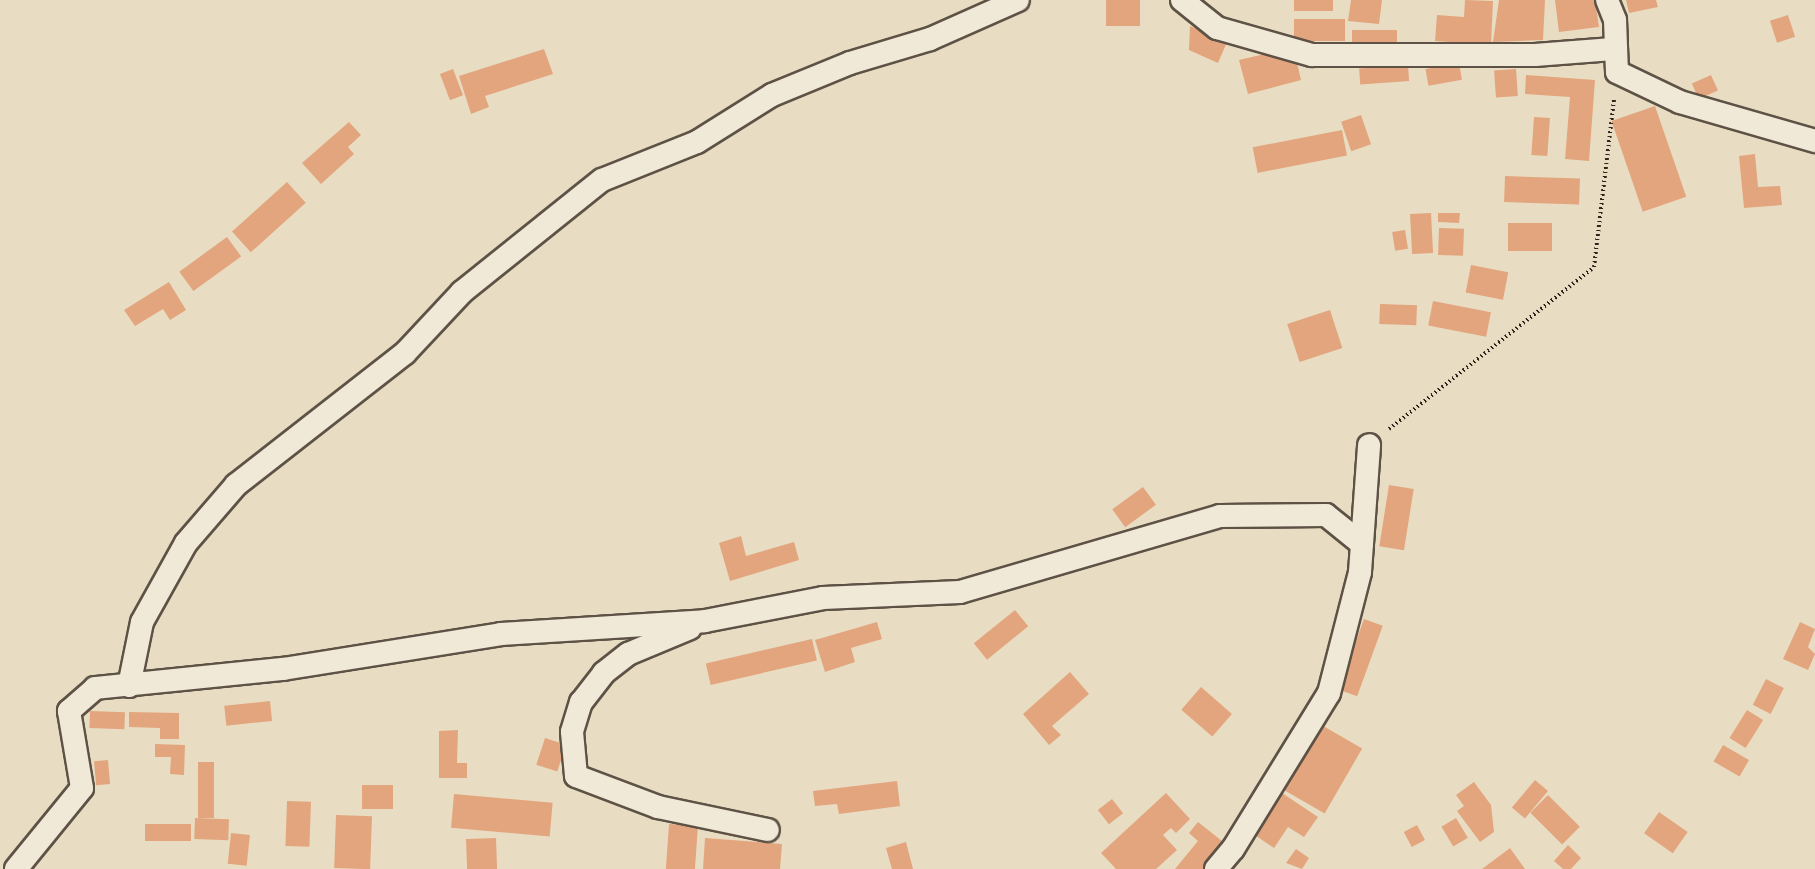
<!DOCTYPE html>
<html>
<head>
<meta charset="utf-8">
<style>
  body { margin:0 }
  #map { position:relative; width:1815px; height:869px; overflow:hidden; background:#e8ddc2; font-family:"Sorts Mill Goudy",serif }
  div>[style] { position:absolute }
  .building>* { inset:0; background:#e3a57e; transform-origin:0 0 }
  .path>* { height:4px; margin-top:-2px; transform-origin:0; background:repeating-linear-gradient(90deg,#30231c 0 1.5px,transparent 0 4.5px) }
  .roads { filter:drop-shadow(2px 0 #5e5246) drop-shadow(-2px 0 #5e5246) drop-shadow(0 2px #5e5246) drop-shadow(0 -2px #5e5246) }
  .street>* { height:22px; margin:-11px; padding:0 11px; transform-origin:11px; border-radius:11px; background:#f0e9d7 }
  span { translate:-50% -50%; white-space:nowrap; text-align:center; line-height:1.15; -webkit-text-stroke:4.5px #f0e9d7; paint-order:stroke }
</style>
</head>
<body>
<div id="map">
  <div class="building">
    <i style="left:1106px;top:0;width:34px;height:26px"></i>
    <i style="left:1294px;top:0;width:39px;height:11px"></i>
    <i style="clip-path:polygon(1351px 0,1382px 0,1379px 24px,1348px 21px)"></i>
    <i style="clip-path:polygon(1465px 0,1493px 1px,1491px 45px,1435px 41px,1437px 15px,1464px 17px)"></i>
    <i style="clip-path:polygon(1499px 0,1545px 0,1543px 40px,1493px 42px)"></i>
    <i style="clip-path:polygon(1555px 0,1595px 0,1599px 27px,1559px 32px)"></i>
    <i style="clip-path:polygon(1626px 0,1656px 0,1658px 7px,1629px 13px)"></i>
    <i style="left:1788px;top:15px;width:23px;height:19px;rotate:72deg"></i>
    <i style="left:1345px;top:19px;width:22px;height:51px;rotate:90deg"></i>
    <i style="clip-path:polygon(1190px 26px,1227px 42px,1218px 63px,1189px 50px)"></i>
    <i style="left:1352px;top:30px;width:45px;height:15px"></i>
    <i style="clip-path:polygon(544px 49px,553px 74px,485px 96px,489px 107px,471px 114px,459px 76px)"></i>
    <i style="clip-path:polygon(1277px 51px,1279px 58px,1295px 54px,1301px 80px,1248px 94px,1239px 60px)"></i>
    <i style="left:1459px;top:63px;width:17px;height:34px;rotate:80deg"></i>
    <i style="left:1408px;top:65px;width:16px;height:49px;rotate:86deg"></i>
    <i style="left:453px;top:69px;width:28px;height:14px;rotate:69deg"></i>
    <i style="left:1516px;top:69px;width:27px;height:22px;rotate:86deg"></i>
    <i style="clip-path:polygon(1526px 75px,1595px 80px,1589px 161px,1565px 159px,1570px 97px,1525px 94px)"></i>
    <i style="left:1711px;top:75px;width:17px;height:21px;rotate:66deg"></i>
    <i style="left:1655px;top:106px;width:96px;height:46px;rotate:71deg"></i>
    <i style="left:1361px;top:115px;width:31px;height:21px;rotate:71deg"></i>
    <i style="left:1534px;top:117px;width:16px;height:38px;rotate:4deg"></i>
    <i style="clip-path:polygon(349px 122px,361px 135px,348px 147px,354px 154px,321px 184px,302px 163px)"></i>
    <i style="left:1342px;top:130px;width:26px;height:91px;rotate:79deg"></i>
    <i style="clip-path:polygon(1755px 154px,1758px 187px,1780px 186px,1782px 205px,1744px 208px,1739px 156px)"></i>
    <i style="left:1505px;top:176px;width:75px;height:26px;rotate:2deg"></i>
    <i style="left:287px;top:182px;width:28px;height:74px;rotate:48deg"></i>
    <i style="left:1431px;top:213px;width:40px;height:21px;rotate:87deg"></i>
    <i style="clip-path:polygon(1438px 213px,1460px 213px,1459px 223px,1438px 222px)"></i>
    <i style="left:1552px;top:223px;width:28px;height:44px;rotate:90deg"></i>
    <i style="left:1439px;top:228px;width:25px;height:27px;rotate:2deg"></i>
    <i style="left:1405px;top:230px;width:19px;height:13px;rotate:81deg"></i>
    <i style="left:227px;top:237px;width:24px;height:59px;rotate:54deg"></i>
    <i style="left:1471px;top:265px;width:38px;height:28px;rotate:11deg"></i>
    <i style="clip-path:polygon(169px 282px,186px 310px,170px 320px,163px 309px,135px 326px,124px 310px)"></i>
    <i style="left:1433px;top:301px;width:59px;height:25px;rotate:11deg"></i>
    <i style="left:1380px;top:304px;width:37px;height:20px;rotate:2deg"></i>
    <i style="left:1330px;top:310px;width:40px;height:45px;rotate:72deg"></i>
    <i style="left:1389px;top:485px;width:25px;height:62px;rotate:9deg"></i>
    <i style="left:1143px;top:487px;width:22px;height:38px;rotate:54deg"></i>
    <i style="clip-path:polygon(741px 536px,746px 556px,794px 542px,799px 560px,730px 581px,719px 543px)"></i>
    <i style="left:1015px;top:610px;width:21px;height:53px;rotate:51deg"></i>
    <i style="left:1364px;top:619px;width:20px;height:75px;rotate:20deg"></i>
    <i style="clip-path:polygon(877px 622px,882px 639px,851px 648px,855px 662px,825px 672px,815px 640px)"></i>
    <i style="clip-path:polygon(1800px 622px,1815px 629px,1808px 647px,1815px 654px,1808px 670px,1783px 659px)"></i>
    <i style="left:812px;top:639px;width:22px;height:109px;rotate:77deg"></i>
    <i style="clip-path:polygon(1070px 672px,1089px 694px,1052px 726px,1061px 735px,1049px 745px,1023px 714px)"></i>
    <i style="left:1766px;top:679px;width:20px;height:29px;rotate:27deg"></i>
    <i style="left:1201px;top:687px;width:41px;height:30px;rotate:41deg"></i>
    <i style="left:270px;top:701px;width:20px;height:46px;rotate:84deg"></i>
    <i style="left:1747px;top:710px;width:19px;height:33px;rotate:32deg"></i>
    <i style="left:90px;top:711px;width:35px;height:17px;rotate:2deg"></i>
    <i style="clip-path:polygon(129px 712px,179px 713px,179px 739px,160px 739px,160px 728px,129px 727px)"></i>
    <i style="left:1318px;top:723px;width:51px;height:75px;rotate:30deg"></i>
    <i style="clip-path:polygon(458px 730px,457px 763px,467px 763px,467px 778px,439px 778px,439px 731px)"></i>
    <i style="left:545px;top:738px;width:22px;height:28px;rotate:18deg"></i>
    <i style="clip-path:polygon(155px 744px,185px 745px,184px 775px,170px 774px,171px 757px,155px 757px)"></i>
    <i style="left:1723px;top:745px;width:30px;height:19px;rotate:30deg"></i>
    <i style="left:108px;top:760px;width:24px;height:14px;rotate:85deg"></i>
    <i style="left:198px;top:762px;width:16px;height:56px"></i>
    <i style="left:1535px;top:780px;width:17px;height:36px;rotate:40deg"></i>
    <i style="clip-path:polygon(897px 781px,900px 806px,839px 814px,837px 804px,815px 806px,813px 791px)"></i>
    <i style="clip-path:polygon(1474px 782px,1491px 805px,1494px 832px,1480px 842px,1457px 811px,1464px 806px,1456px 795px)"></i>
    <i style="left:362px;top:785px;width:31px;height:24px"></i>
    <i style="clip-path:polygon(1279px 791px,1318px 817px,1304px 837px,1288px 827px,1274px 848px,1252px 833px)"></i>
    <i style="clip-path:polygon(1166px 793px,1190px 819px,1176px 833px,1171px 828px,1163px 835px,1177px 850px,1156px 869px,1116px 869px,1101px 853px)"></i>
    <i style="left:454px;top:794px;width:99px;height:34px;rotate:5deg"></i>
    <i style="left:1548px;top:795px;width:45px;height:25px;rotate:45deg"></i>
    <i style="left:1112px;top:799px;width:18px;height:18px;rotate:52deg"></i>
    <i style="left:287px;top:801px;width:24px;height:45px;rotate:2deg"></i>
    <i style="left:1659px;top:812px;width:35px;height:26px;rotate:35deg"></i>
    <i style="left:336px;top:815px;width:36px;height:53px;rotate:2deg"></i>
    <i style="left:195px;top:818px;width:34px;height:21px;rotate:2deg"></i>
    <i style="left:1456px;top:818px;width:23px;height:17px;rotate:59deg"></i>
    <i style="clip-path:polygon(1198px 822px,1227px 845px,1208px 869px,1175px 869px,1198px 841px,1189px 833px)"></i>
    <i style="left:145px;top:824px;width:46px;height:17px"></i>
    <i style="left:669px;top:824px;width:29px;height:45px;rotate:4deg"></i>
    <i style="left:1417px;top:825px;width:17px;height:15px;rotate:62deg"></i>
    <i style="left:231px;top:833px;width:19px;height:31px;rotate:6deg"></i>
    <i style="left:496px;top:838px;width:31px;height:30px;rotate:88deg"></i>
    <i style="clip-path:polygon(705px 838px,782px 844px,780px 869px,703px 869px)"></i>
    <i style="clip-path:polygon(906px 842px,913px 869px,892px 869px,886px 848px)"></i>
    <i style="clip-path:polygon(1568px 845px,1581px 858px,1571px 869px,1563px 869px,1554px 861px)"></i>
    <i style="clip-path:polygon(1510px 848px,1525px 869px,1482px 869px)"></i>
    <i style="clip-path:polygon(1296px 849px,1309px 858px,1302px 869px,1286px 863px)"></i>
  </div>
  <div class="path">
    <i style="left:1389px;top:429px;width:261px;rotate:-38.3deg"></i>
    <i style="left:1594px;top:267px;width:169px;rotate:-83.2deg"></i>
  </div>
  <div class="roads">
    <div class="street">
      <i style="left:1182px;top:0;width:45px;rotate:38.7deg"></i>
      <i style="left:1217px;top:28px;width:99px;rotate:15.9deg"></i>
      <i style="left:1312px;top:55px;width:223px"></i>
      <i style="left:1535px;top:55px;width:78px;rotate:-4.4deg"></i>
      <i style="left:1607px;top:0;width:22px;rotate:68deg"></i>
      <i style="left:1615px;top:20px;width:52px;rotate:87.8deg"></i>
      <i style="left:1617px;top:72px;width:70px;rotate:25.5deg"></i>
      <i style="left:1680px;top:102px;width:141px;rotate:16.1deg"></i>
      <i style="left:690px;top:628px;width:67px;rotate:157.2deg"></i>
      <i style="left:628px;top:654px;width:31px;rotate:142deg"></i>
      <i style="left:604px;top:673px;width:37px;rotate:128deg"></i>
      <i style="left:581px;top:702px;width:31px;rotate:107deg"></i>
      <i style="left:572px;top:732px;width:44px;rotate:84.8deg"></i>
      <i style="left:576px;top:776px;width:88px;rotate:20.7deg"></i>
      <i style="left:658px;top:807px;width:112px;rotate:11.8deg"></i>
      <i style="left:129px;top:686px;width:65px;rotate:-78.5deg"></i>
      <i style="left:142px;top:622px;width:90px;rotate:-60.9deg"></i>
      <i style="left:186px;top:543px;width:77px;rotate:-49.2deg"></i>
      <i style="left:236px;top:485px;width:214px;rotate:-38deg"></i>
      <i style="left:405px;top:353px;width:83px;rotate:-46.9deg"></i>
      <i style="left:462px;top:292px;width:179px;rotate:-38.7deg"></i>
      <i style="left:602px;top:180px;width:102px;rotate:-21.8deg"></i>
      <i style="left:697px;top:142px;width:89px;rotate:-32.1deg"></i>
      <i style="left:772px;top:95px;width:84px;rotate:-22.3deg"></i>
      <i style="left:850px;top:63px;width:84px;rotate:-16.7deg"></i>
      <i style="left:930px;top:39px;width:96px;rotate:-23.9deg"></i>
      <i style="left:16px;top:869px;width:104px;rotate:-50.8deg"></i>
      <i style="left:82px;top:788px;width:78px;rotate:-99.6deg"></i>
      <i style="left:69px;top:711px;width:35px;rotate:-41deg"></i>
      <i style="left:95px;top:688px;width:189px;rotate:-5.8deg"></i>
      <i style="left:283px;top:669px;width:221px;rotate:-9.1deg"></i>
      <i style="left:501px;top:634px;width:204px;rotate:-3.6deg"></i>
      <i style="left:705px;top:621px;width:120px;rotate:-11deg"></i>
      <i style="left:823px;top:598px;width:137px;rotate:-2.5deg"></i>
      <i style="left:960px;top:592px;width:271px;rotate:-16.3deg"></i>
      <i style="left:1220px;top:516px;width:106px;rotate:-0.5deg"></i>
      <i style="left:1326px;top:515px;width:46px;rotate:38.9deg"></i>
      <i style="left:1216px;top:869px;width:26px;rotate:-50deg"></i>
      <i style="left:1233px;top:849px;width:183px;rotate:-58.4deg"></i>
      <i style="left:1329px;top:693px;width:125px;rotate:-75.6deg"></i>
      <i style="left:1360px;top:572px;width:127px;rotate:-85.9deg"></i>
    </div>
  </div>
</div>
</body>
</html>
